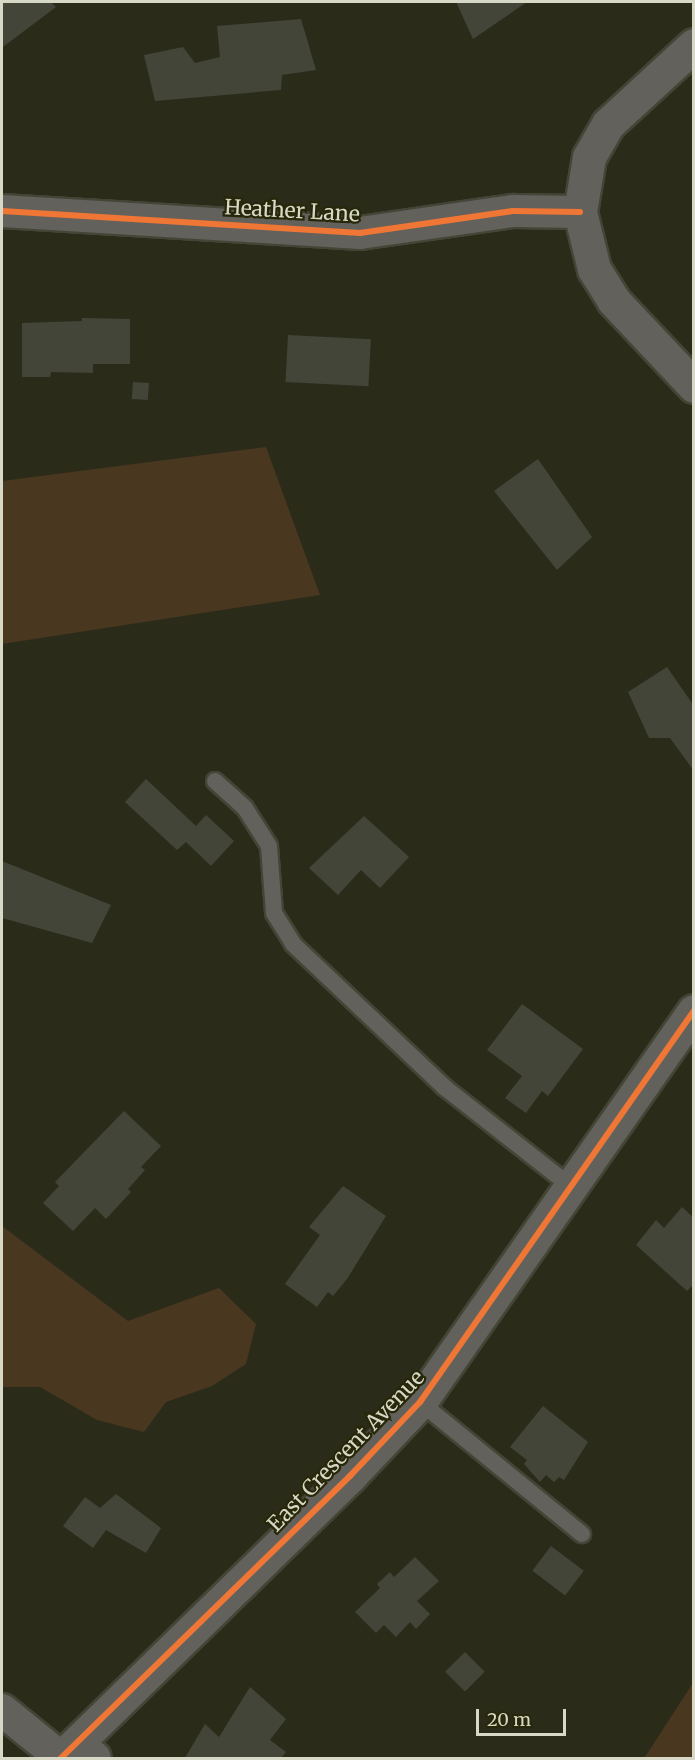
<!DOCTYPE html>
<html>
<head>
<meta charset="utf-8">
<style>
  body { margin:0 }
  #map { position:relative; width:695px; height:1760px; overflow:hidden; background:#2b2b1a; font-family:Merriweather,serif }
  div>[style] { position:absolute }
  .green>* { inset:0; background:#493720 }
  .building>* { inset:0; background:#424538; transform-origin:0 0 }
  .roads { filter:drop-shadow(2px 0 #454537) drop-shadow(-2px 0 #454537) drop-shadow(0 2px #454537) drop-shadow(0 -2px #454537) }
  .service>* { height:16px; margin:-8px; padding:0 8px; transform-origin:8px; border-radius:8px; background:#63615b }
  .minor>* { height:32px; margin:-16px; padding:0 16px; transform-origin:16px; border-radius:16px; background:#63615b }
  .tertiary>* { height:33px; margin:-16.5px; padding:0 16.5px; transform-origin:16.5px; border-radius:16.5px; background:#63615b }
  .cycleway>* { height:6px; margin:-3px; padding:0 3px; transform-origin:3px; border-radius:3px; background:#f07635 }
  span { translate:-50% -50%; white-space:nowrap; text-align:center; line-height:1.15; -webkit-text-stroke:4.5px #272809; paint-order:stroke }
  .street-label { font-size:21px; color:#d7d8c6 }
  .frame { position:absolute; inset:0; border:3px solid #d7d8c6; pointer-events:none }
  .scale { position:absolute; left:476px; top:1709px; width:90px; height:27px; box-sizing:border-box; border:3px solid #d7d8c6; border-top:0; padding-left:8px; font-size:18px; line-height:21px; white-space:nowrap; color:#d7d8c6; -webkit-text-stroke:4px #272809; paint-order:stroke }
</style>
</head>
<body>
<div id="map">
  <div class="green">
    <i style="clip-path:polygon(266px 447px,320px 595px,2px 644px,2px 481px)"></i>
    <i style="clip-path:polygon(2px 1226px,128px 1321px,219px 1288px,256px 1324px,246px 1364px,212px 1386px,166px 1402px,144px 1432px,97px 1420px,40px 1387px,2px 1387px)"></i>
    <i style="clip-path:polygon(693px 1683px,693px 1758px,643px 1758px,645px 1757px)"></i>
  </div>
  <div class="building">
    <i style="clip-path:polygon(2px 2px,51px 2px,56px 7px,3px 47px)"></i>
    <i style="clip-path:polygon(456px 2px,527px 2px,473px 39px)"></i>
    <i style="clip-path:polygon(301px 19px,316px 70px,282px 75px,281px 90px,155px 101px,144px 55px,183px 47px,195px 63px,220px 57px,217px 26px)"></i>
    <i style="clip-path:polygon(82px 318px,130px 319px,130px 364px,93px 364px,93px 373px,51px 372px,50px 377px,22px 377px,22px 323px,82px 321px)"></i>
    <i style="left:288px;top:335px;width:83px;height:47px;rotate:3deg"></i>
    <i style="left:133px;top:382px;width:16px;height:17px;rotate:4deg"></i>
    <i style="clip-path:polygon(538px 459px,592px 537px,557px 570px,494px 491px)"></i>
    <i style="clip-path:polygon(667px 667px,694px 706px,694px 771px,670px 738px,649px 738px,628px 692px)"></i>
    <i style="clip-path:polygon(146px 779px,196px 826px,206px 815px,234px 841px,211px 866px,186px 842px,177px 850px,125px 802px)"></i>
    <i style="clip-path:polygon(364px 816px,409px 857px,380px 888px,361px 870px,338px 895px,309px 868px)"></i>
    <i style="clip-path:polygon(2px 861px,111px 905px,92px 943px,2px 918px)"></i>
    <i style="clip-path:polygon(522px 1004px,583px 1049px,548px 1096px,542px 1091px,526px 1113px,505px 1098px,522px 1076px,487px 1050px)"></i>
    <i style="clip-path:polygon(124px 1111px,161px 1146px,141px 1167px,145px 1170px,128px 1189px,131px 1192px,106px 1219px,95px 1208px,73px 1231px,43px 1203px,59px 1186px,55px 1182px)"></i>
    <i style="clip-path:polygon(343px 1186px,386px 1216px,347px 1279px,333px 1296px,328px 1292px,317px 1307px,285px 1284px,320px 1235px,309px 1227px)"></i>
    <i style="clip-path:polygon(682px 1207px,694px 1218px,694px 1284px,687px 1291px,636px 1245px,656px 1220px,664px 1228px)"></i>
    <i style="clip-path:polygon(543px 1406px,588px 1442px,564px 1480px,559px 1477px,554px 1482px,546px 1475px,540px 1482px,524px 1464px,527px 1460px,510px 1447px)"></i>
    <i style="clip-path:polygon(116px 1494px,161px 1528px,146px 1553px,106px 1530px,93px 1548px,63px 1526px,85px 1497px,100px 1508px)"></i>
    <i style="left:551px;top:1546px;width:41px;height:31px;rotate:37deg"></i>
    <i style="clip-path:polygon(415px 1557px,439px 1581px,417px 1601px,430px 1614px,416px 1629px,410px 1622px,396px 1637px,384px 1625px,376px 1633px,355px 1612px,380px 1588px,377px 1584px,390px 1572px,394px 1577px)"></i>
    <i style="left:465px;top:1652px;width:28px;height:28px;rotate:45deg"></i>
    <i style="clip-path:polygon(250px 1687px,286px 1719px,270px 1740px,286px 1752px,281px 1758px,185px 1758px,205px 1724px,219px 1737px)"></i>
  </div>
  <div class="roads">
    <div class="service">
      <i style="left:215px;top:781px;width:40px;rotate:42deg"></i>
      <i style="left:245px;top:808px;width:45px;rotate:57.7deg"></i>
      <i style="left:269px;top:846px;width:67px;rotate:85.7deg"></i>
      <i style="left:274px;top:913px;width:36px;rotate:58deg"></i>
      <i style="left:293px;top:944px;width:208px;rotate:43.4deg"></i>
      <i style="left:444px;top:1087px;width:159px;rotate:38.1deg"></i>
      <i style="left:420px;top:1402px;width:209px;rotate:39.2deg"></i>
    </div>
    <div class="minor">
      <i style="left:2px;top:211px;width:359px;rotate:3.5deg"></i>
      <i style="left:360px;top:233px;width:155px;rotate:-8.2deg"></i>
      <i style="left:513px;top:211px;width:67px;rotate:0.9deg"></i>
      <i style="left:2px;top:1710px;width:76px;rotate:39.1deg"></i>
      <i style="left:77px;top:1743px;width:23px;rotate:40deg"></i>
    </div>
    <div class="tertiary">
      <i style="left:694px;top:45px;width:117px;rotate:137.4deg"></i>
      <i style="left:608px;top:124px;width:38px;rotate:120deg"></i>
      <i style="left:589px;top:157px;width:56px;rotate:99.3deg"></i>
      <i style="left:580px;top:212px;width:59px;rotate:76.2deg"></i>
      <i style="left:594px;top:269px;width:36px;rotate:58deg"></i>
      <i style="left:613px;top:300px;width:118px;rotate:46.7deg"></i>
      <i style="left:61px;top:1758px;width:404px;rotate:-44.3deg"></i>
      <i style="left:350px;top:1476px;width:102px;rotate:-46.6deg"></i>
      <i style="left:420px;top:1402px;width:477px;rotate:-55deg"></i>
    </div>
  </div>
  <div class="cycleway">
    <i style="left:2px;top:211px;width:359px;rotate:3.5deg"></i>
    <i style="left:360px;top:233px;width:155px;rotate:-8.2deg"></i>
    <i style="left:513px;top:211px;width:67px;rotate:0.9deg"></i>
    <i style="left:61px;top:1758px;width:404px;rotate:-44.3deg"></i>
    <i style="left:350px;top:1476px;width:102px;rotate:-46.6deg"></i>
    <i style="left:420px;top:1402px;width:477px;rotate:-55deg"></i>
  </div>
  <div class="street-label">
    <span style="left:292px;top:211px;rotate:3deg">Heather Lane</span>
    <span style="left:346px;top:1451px;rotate:-46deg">East Crescent Avenue</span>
  </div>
  <div class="frame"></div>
  <div class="scale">20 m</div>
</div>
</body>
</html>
